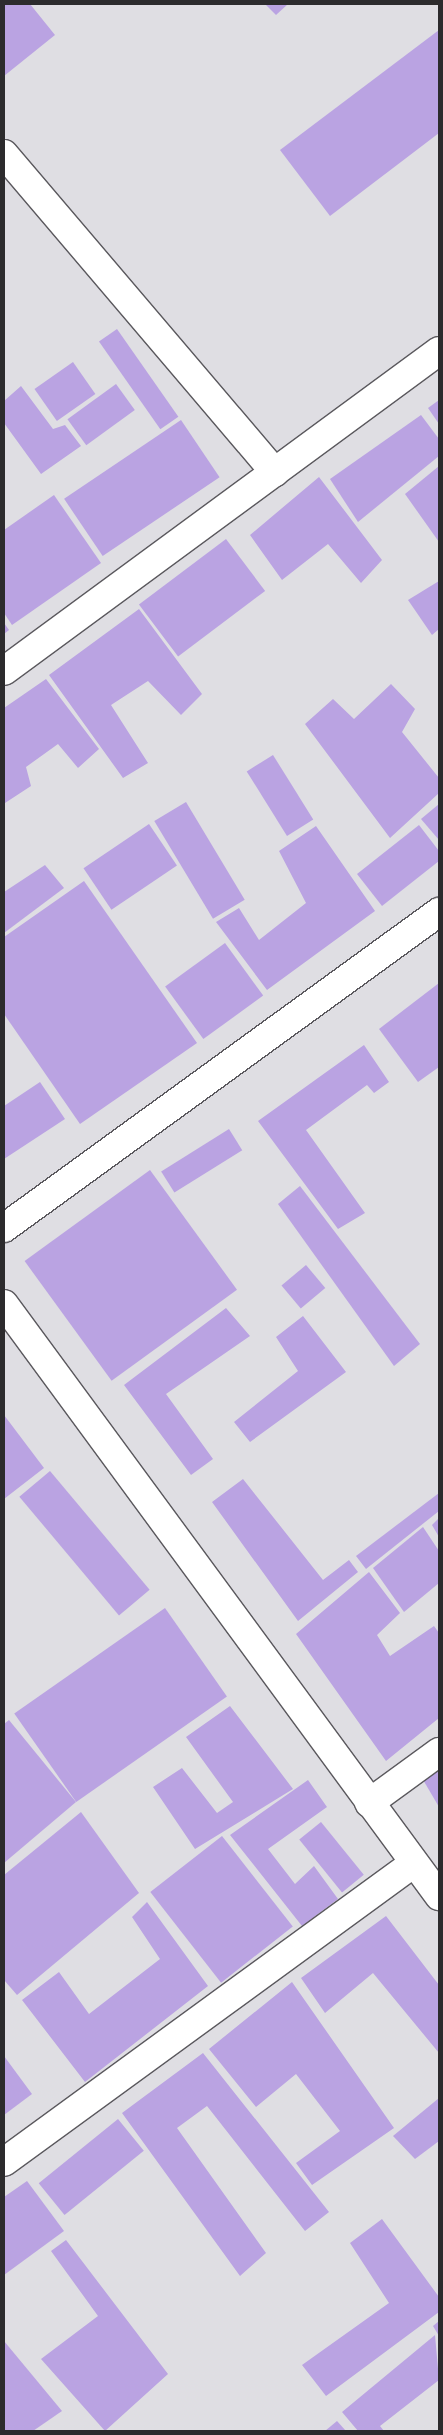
<!DOCTYPE html>
<html>
<head>
<meta charset="utf-8">
<style>
  body { margin:0 }
  #map { position:relative; width:443px; height:2435px; overflow:hidden; background:#dfdee3; font-family:Rubik,sans-serif }
  div>[style] { position:absolute }
  .building>* { inset:0; background:#baa3e2; transform-origin:0 0 }
  .roads { filter:drop-shadow(1px 0 #5b595e) drop-shadow(-1px 0 #5b595e) drop-shadow(0 1px #5b595e) drop-shadow(0 -1px #5b595e) }
  .minor>* { height:28px; margin:-14px; padding:0 14px; transform-origin:14px; border-radius:14px; background:#fff }
  span { translate:-50% -50%; white-space:nowrap; text-align:center; line-height:1.15; -webkit-text-stroke:4.5px #ecebf0; paint-order:stroke }
  .frame { position:absolute; inset:0; border:5px solid #2c2b2d; pointer-events:none }
</style>
</head>
<body>
<div id="map">
  <div class="building">
    <i style="clip-path:polygon(4px 4px,30px 4px,55px 35px,4px 76px)"></i>
    <i style="clip-path:polygon(265px 4px,288px 4px,276px 15px)"></i>
    <i style="clip-path:polygon(439px 30px,439px 133px,330px 216px,280px 150px)"></i>
    <i style="left:117px;top:329px;width:107px;height:22px;rotate:55deg"></i>
    <i style="left:73px;top:362px;width:39px;height:47px;rotate:55deg"></i>
    <i style="left:116px;top:384px;width:32px;height:60px;rotate:54deg"></i>
    <i style="clip-path:polygon(21px 386px,53px 429px,65px 425px,81px 446px,41px 474px,4px 423px,4px 401px)"></i>
    <i style="clip-path:polygon(439px 400px,439px 424px,428px 408px)"></i>
    <i style="clip-path:polygon(421px 415px,439px 439px,439px 456px,358px 522px,330px 479px)"></i>
    <i style="left:181px;top:420px;width:69px;height:141px;rotate:56deg"></i>
    <i style="clip-path:polygon(439px 466px,439px 542px,405px 494px)"></i>
    <i style="clip-path:polygon(319px 477px,382px 560px,361px 583px,328px 544px,282px 580px,250px 535px)"></i>
    <i style="clip-path:polygon(54px 495px,101px 563px,12px 625px,4px 613px,4px 530px)"></i>
    <i style="left:226px;top:539px;width:65px;height:109px;rotate:53deg"></i>
    <i style="clip-path:polygon(439px 581px,439px 629px,432px 635px,408px 600px)"></i>
    <i style="clip-path:polygon(139px 609px,202px 694px,181px 715px,148px 681px,111px 705px,148px 763px,123px 778px,49px 675px)"></i>
    <i style="clip-path:polygon(4px 623px,9px 630px,4px 634px)"></i>
    <i style="clip-path:polygon(46px 679px,99px 749px,78px 768px,58px 744px,26px 767px,31px 786px,5px 803px,4px 708px)"></i>
    <i style="clip-path:polygon(391px 684px,415px 709px,402px 732px,439px 778px,439px 793px,390px 838px,305px 724px,333px 699px,354px 719px)"></i>
    <i style="left:273px;top:755px;width:76px;height:31px;rotate:58deg"></i>
    <i style="left:186px;top:802px;width:114px;height:37px;rotate:59deg"></i>
    <i style="clip-path:polygon(439px 804px,439px 840px,421px 819px)"></i>
    <i style="left:149px;top:824px;width:50px;height:79px;rotate:56deg"></i>
    <i style="clip-path:polygon(419px 825px,439px 851px,439px 861px,382px 906px,357px 874px)"></i>
    <i style="clip-path:polygon(316px 826px,375px 911px,267px 990px,216px 922px,239px 908px,259px 940px,306px 903px,279px 851px)"></i>
    <i style="clip-path:polygon(45px 865px,64px 888px,4px 933px,4px 892px)"></i>
    <i style="clip-path:polygon(84px 881px,197px 1043px,80px 1124px,4px 1014px,4px 937px)"></i>
    <i style="left:225px;top:943px;width:65px;height:74px;rotate:54deg"></i>
    <i style="clip-path:polygon(439px 983px,439px 1067px,418px 1082px,379px 1029px)"></i>
    <i style="clip-path:polygon(364px 1045px,389px 1082px,374px 1093px,367px 1085px,306px 1130px,365px 1213px,338px 1229px,258px 1121px)"></i>
    <i style="clip-path:polygon(40px 1082px,65px 1119px,4px 1159px,4px 1106px)"></i>
    <i style="left:229px;top:1129px;width:25px;height:80px;rotate:58deg"></i>
    <i style="left:150px;top:1170px;width:148px;height:155px;rotate:54deg"></i>
    <i style="clip-path:polygon(300px 1186px,420px 1344px,394px 1366px,278px 1204px)"></i>
    <i style="left:306px;top:1265px;width:30px;height:32px;rotate:50deg"></i>
    <i style="clip-path:polygon(226px 1308px,250px 1336px,166px 1394px,213px 1459px,191px 1475px,124px 1385px)"></i>
    <i style="clip-path:polygon(303px 1316px,346px 1372px,250px 1442px,234px 1422px,298px 1371px,276px 1337px)"></i>
    <i style="clip-path:polygon(4px 1415px,44px 1468px,4px 1499px)"></i>
    <i style="left:50px;top:1471px;width:155px;height:40px;rotate:50deg"></i>
    <i style="clip-path:polygon(243px 1479px,323px 1580px,349px 1560px,358px 1572px,298px 1621px,212px 1502px)"></i>
    <i style="clip-path:polygon(439px 1493px,439px 1511px,366px 1569px,356px 1556px)"></i>
    <i style="clip-path:polygon(439px 1518px,439px 1537px,432px 1525px)"></i>
    <i style="clip-path:polygon(423px 1527px,439px 1551px,439px 1583px,404px 1612px,373px 1568px)"></i>
    <i style="clip-path:polygon(369px 1572px,400px 1613px,377px 1635px,390px 1656px,434px 1626px,439px 1633px,439px 1718px,386px 1761px,296px 1634px)"></i>
    <i style="left:165px;top:1608px;width:108px;height:184px;rotate:55deg"></i>
    <i style="clip-path:polygon(230px 1706px,293px 1789px,195px 1849px,153px 1787px,182px 1768px,217px 1813px,233px 1802px,186px 1737px)"></i>
    <i style="clip-path:polygon(9px 1720px,76px 1802px,4px 1863px,4px 1724px)"></i>
    <i style="clip-path:polygon(439px 1768px,439px 1807px,422px 1778px)"></i>
    <i style="clip-path:polygon(308px 1780px,327px 1807px,268px 1849px,295px 1884px,314px 1866px,338px 1899px,302px 1926px,230px 1835px)"></i>
    <i style="clip-path:polygon(81px 1812px,139px 1893px,17px 1995px,4px 1980px,4px 1875px)"></i>
    <i style="left:321px;top:1822px;width:68px;height:28px;rotate:51deg"></i>
    <i style="left:222px;top:1836px;width:115px;height:91px;rotate:52deg"></i>
    <i style="clip-path:polygon(147px 1902px,208px 1986px,85px 2082px,22px 2000px,59px 1972px,89px 2014px,160px 1959px,132px 1917px)"></i>
    <i style="clip-path:polygon(386px 1916px,439px 1985px,439px 2053px,373px 1973px,325px 2013px,301px 1978px)"></i>
    <i style="clip-path:polygon(292px 1982px,394px 2128px,312px 2185px,296px 2163px,340px 2131px,296px 2074px,256px 2107px,209px 2049px)"></i>
    <i style="clip-path:polygon(203px 2053px,329px 2212px,305px 2231px,207px 2106px,177px 2128px,266px 2253px,240px 2276px,122px 2113px)"></i>
    <i style="clip-path:polygon(4px 2056px,32px 2094px,4px 2115px)"></i>
    <i style="clip-path:polygon(439px 2098px,439px 2141px,415px 2159px,393px 2136px)"></i>
    <i style="left:118px;top:2119px;width:41px;height:102px;rotate:51deg"></i>
    <i style="clip-path:polygon(27px 2181px,64px 2231px,4px 2275px,4px 2197px)"></i>
    <i style="clip-path:polygon(382px 2219px,439px 2297px,439px 2312px,326px 2396px,302px 2365px,389px 2303px,350px 2243px)"></i>
    <i style="clip-path:polygon(66px 2240px,168px 2374px,105px 2431px,41px 2359px,98px 2316px,51px 2251px)"></i>
    <i style="clip-path:polygon(439px 2321px,439px 2336px,433px 2326px)"></i>
    <i style="clip-path:polygon(435px 2335px,439px 2380px,380px 2426px,384px 2431px,358px 2431px,342px 2412px)"></i>
    <i style="clip-path:polygon(4px 2341px,62px 2411px,33px 2431px,4px 2431px)"></i>
    <i style="clip-path:polygon(337px 2421px,346px 2431px,325px 2431px)"></i>
  </div>
  <div class="roads">
    <div class="minor">
      <i style="left:4px;top:154px;width:418px;rotate:49.6deg"></i>
      <i style="left:4px;top:671px;width:540px;rotate:-36.34deg"></i>
      <i style="left:4px;top:1228px;width:538px;rotate:-36deg"></i>
      <i style="left:4px;top:1304px;width:735px;rotate:53.69deg"></i>
      <i style="left:369px;top:1803px;width:87px;rotate:-36.1deg"></i>
      <i style="left:4px;top:2162px;width:507px;rotate:-36.1deg"></i>
    </div>
  </div>
  <div class="frame"></div>
</div>
</body>
</html>
